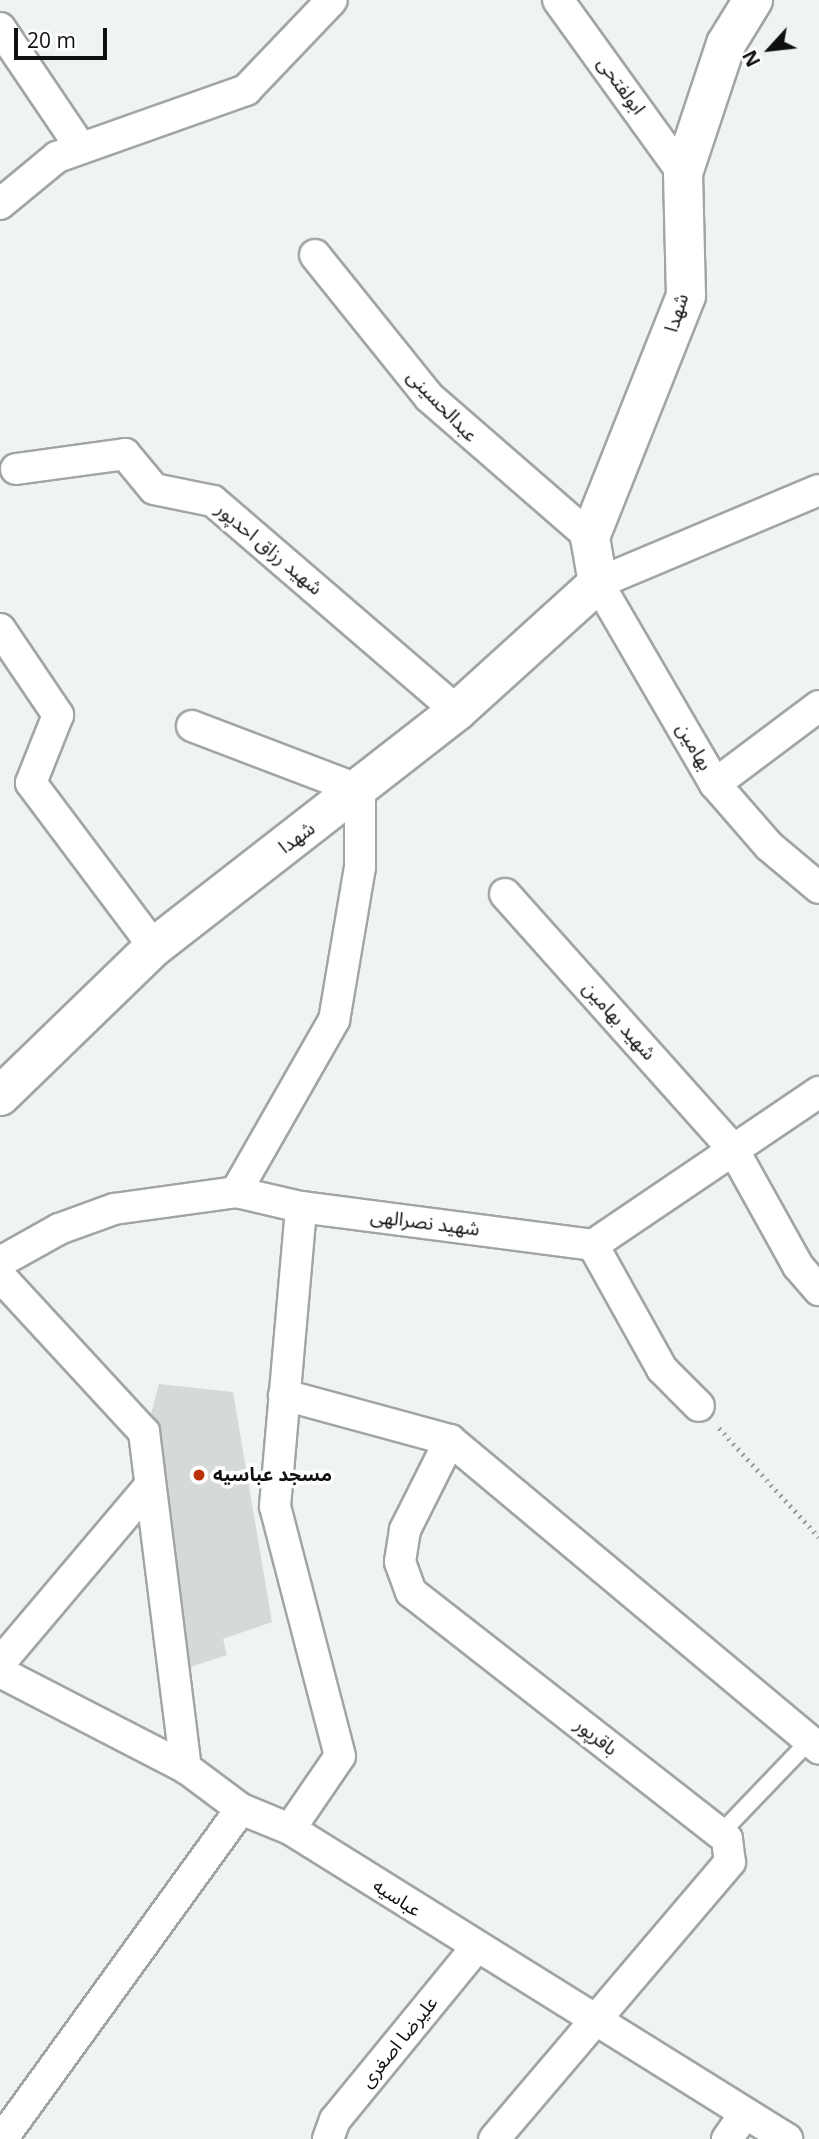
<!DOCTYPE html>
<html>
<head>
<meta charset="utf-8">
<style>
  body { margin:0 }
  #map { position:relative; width:819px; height:2139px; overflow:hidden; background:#eff3f4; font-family:"Open Sans","Noto Sans Arabic",sans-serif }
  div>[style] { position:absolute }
  .building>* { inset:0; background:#d5d9d7 }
  .path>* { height:4.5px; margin-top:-2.25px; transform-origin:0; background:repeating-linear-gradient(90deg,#9da0a1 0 2px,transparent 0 7px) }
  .roads { filter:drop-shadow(2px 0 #a1a5a6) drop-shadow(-2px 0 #a1a5a6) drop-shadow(0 2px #a1a5a6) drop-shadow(0 -2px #a1a5a6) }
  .service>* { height:16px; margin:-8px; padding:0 8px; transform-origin:8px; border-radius:8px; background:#fff }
  .minor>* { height:30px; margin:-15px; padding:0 15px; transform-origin:15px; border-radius:15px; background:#fff }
  .tertiary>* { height:38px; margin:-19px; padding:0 19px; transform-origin:19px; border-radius:19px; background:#fff }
  .dots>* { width:19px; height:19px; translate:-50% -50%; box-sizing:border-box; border:4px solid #fff; border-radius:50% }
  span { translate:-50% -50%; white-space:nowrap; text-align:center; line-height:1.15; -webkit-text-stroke:7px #fff; paint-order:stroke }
  .street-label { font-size:19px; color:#0f1111 }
  .poi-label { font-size:19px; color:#0f1111; font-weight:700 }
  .left { translate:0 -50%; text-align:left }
  .north { position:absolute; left:735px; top:14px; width:70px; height:70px; -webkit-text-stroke:5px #fff; paint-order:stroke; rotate:243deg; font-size:19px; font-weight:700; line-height:28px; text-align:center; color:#0f1111 }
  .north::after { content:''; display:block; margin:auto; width:24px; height:32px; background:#0f1111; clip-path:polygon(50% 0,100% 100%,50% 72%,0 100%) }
  .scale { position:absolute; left:14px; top:28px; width:93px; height:32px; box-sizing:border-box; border:4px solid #0f1111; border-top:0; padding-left:9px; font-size:21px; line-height:24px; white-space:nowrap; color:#0f1111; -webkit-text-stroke:5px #fff; paint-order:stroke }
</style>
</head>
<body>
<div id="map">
  <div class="building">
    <i style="clip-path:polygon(159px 1384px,233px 1392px,272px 1622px,223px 1639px,227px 1655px,190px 1667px,158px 1538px,149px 1421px)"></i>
  </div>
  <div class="path">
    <i style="left:719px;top:1428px;width:148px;rotate:47.5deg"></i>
  </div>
  <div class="roads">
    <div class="service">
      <i style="left:720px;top:1834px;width:130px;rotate:-46.2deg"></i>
    </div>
    <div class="minor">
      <i style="left:558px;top:0;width:213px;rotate:54.2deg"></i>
      <i style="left:0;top:28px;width:145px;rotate:56deg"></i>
      <i style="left:0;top:204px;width:74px;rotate:-39.5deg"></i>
      <i style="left:57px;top:157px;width:201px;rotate:-19.5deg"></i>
      <i style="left:246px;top:90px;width:124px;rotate:-46.3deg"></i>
      <i style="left:315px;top:255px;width:182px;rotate:51.2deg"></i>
      <i style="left:429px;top:397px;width:213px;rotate:41deg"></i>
      <i style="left:16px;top:469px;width:110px;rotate:-7.8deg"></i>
      <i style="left:125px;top:454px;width:45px;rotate:50.4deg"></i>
      <i style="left:154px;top:489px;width:60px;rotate:11.5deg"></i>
      <i style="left:213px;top:501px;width:322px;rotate:40.7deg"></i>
      <i style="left:819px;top:490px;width:240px;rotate:157.2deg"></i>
      <i style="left:598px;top:583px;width:233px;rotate:59.8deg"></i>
      <i style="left:715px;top:784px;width:82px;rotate:48.9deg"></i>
      <i style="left:769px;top:846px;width:65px;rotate:40deg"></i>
      <i style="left:0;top:629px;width:104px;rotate:56deg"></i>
      <i style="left:58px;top:715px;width:73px;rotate:111.7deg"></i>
      <i style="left:31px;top:783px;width:205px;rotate:53.1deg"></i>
      <i style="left:192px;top:726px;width:180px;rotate:20.9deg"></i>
      <i style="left:360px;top:790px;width:77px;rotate:90deg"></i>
      <i style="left:360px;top:867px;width:155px;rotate:99.6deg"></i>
      <i style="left:334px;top:1020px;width:198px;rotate:119.7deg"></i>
      <i style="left:715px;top:784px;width:130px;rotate:-36.9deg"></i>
      <i style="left:505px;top:894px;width:342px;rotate:48.2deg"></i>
      <i style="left:733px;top:1149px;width:134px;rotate:60.9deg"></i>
      <i style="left:798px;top:1266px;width:32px;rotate:49deg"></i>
      <i style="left:593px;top:1245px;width:142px;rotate:60.9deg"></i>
      <i style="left:662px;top:1369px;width:52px;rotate:45deg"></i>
      <i style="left:0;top:1262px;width:68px;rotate:-29.2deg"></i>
      <i style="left:59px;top:1229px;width:59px;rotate:-20deg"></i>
      <i style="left:114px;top:1209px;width:123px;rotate:-7.9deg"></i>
      <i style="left:236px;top:1192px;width:67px;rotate:13deg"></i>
      <i style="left:301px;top:1207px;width:294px;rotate:7.4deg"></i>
      <i style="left:593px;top:1245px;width:273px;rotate:-34.1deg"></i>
      <i style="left:0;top:1276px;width:212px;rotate:47.3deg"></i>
      <i style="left:144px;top:1432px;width:339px;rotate:82.9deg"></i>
      <i style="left:284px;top:1395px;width:172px;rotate:15.2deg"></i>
      <i style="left:450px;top:1440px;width:481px;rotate:39.9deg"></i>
      <i style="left:450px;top:1440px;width:101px;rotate:116.6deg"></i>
      <i style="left:405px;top:1530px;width:32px;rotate:99deg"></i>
      <i style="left:400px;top:1562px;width:32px;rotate:70deg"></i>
      <i style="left:411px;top:1592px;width:401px;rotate:38deg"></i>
      <i style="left:727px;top:1839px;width:23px;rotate:83deg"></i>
      <i style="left:730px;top:1862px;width:364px;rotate:130.4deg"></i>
      <i style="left:0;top:1663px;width:228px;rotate:-49.8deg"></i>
      <i style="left:0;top:1672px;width:209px;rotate:27.3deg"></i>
      <i style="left:186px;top:1768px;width:69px;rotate:36.7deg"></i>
      <i style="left:241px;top:1809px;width:53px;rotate:22.2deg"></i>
      <i style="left:290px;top:1829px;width:586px;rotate:31.95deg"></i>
      <i style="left:290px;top:1829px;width:88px;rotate:-55.6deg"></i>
      <i style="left:340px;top:1756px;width:258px;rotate:-104.6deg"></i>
      <i style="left:275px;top:1506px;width:300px;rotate:-85deg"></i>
      <i style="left:2px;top:2139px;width:407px;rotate:-54.1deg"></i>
      <i style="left:328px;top:2139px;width:20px;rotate:-70deg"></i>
      <i style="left:335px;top:2120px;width:222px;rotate:-50.7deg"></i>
      <i style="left:727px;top:2139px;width:28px;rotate:-55deg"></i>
    </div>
    <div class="tertiary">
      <i style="left:0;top:1096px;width:214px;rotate:-44.1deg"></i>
      <i style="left:154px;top:947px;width:384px;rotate:-37.9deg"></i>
      <i style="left:457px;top:711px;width:190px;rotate:-42.2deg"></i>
      <i style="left:598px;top:583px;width:47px;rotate:-99.9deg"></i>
      <i style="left:590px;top:537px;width:259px;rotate:-68.3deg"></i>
      <i style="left:686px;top:296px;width:123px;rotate:-91.4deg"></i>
      <i style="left:683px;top:173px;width:136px;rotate:-71.6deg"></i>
      <i style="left:726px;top:44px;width:52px;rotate:-58.5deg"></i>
    </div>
  </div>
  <div class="dots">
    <i style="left:199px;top:1475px;background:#bc320d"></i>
  </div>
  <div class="street-label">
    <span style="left:621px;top:86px;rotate:54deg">ابولفتحی</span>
    <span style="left:677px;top:313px;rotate:-73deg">شهدا</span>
    <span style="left:442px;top:406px;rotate:46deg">عبدالحسینی</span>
    <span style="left:269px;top:549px;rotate:40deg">شهید رزاق احدپور</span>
    <span style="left:694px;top:747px;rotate:60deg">بهامین</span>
    <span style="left:297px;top:838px;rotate:-37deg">شهدا</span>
    <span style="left:619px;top:1021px;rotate:48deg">شهید بهامین</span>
    <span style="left:425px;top:1223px;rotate:7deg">شهید نصرالهی</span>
    <span style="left:596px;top:1737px;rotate:38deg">باقرپور</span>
    <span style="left:397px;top:1898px;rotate:33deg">عباسیه</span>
    <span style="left:399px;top:2042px;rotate:-51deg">علیرضا اصغری</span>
  </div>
  <div class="poi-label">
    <span class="left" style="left:213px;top:1475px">مسجد عباسیه</span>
  </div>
  <div class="north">N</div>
  <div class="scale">20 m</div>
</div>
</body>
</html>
